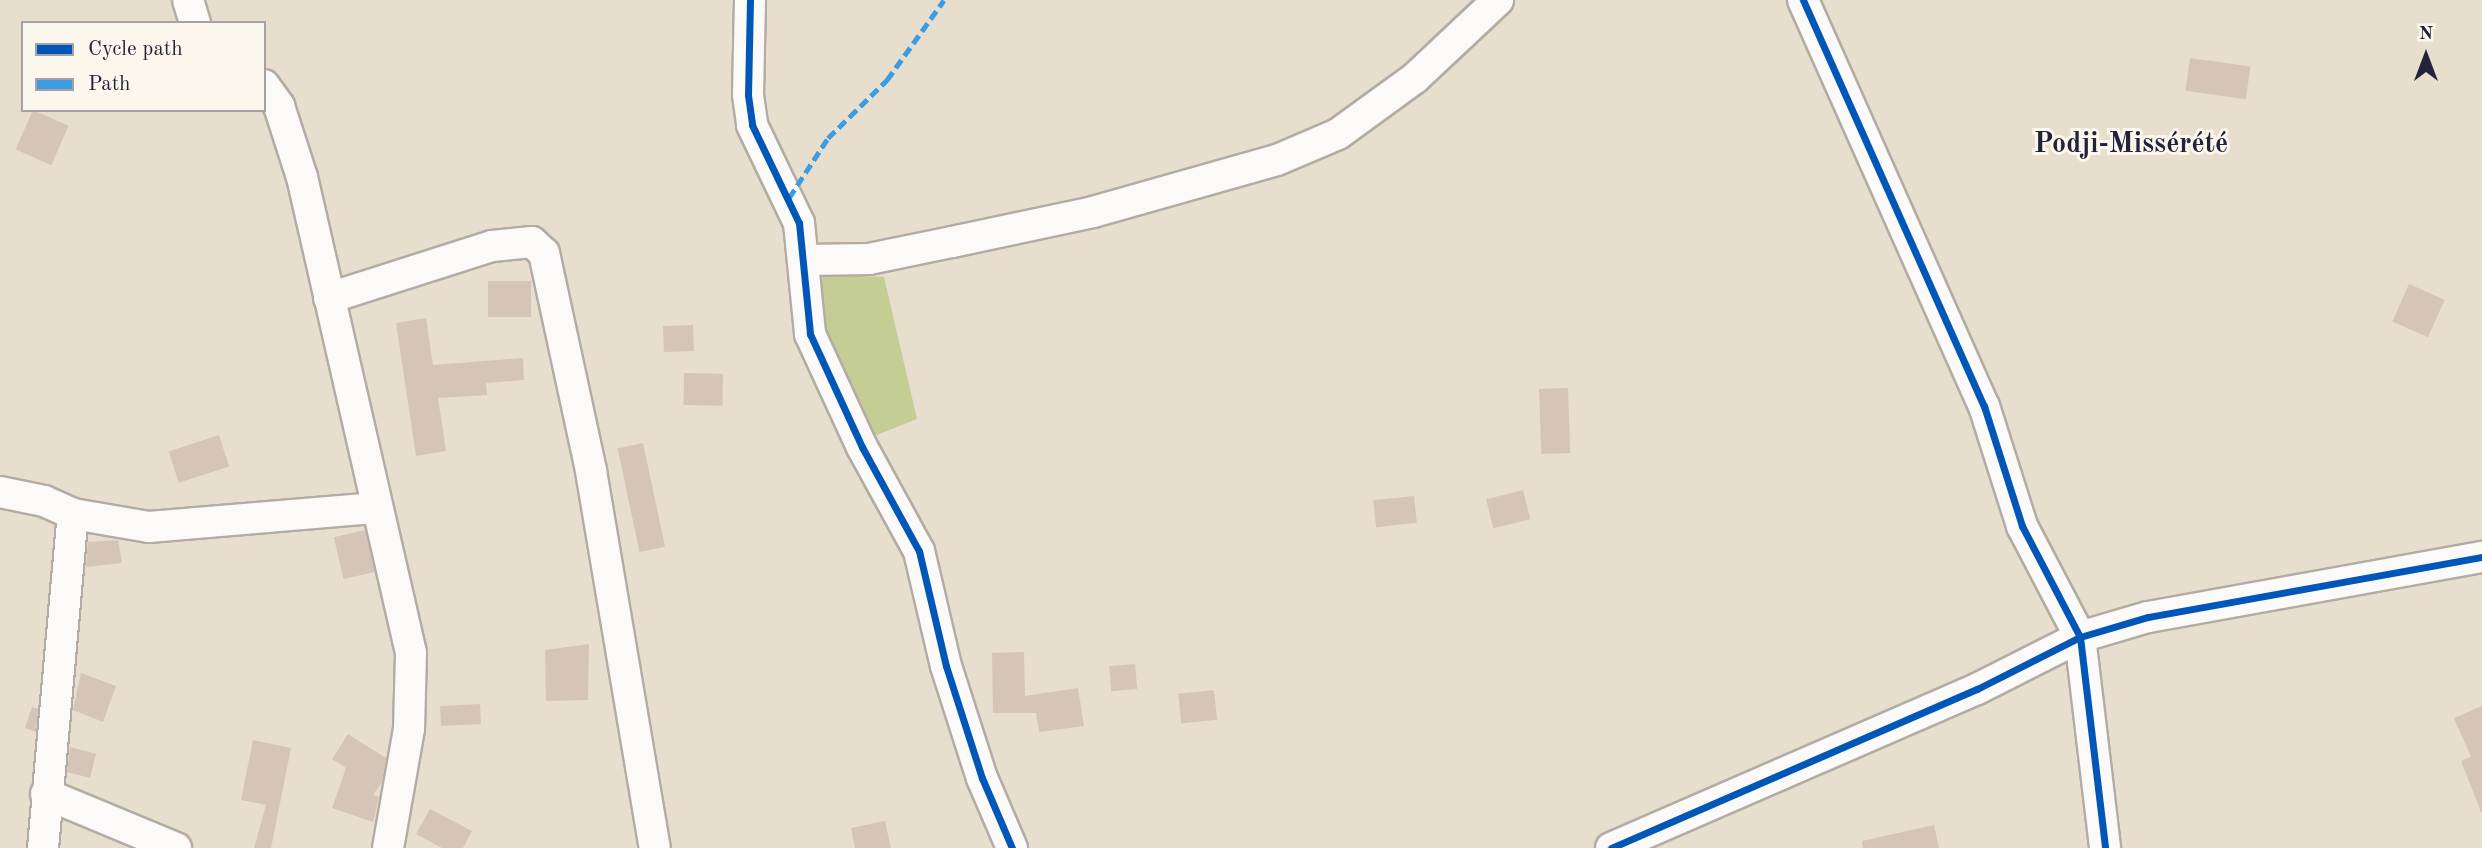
<!DOCTYPE html>
<html>
<head>
<meta charset="utf-8">
<style>
  body { margin:0 }
  #map { position:relative; width:2482px; height:848px; overflow:hidden; background:#e8dece; font-family:"Old Standard TT",serif }
  div>[style] { position:absolute }
  .green>* { inset:0; background:#c4cd94 }
  .building>* { inset:0; background:#d5c5b8; transform-origin:0 0 }
  .roads { filter:drop-shadow(2px 0 #b3aca5) drop-shadow(-2px 0 #b3aca5) drop-shadow(0 2px #b3aca5) drop-shadow(0 -2px #b3aca5) }
  .minor>* { height:30px; margin:-15px; padding:0 15px; transform-origin:15px; border-radius:15px; background:#fcfaf8 }
  .quiet>* { height:5px; margin-top:-2.5px; transform-origin:0; background:repeating-linear-gradient(90deg,#3c9ce2 0 10px,transparent 0 15px) }
  .cycleway>* { height:7px; margin:-3.5px; padding:0 3.5px; transform-origin:3.5px; border-radius:3.5px; background:#0057b8 }
  span { translate:-50% -50%; white-space:nowrap; text-align:center; line-height:1.15; -webkit-text-stroke:6px #fbf7ec; paint-order:stroke }
  .quarter-label { font-size:28px; color:#22223b; font-weight:700 }
  .legend { position:absolute; left:21px; top:21px; width:245px; height:91px; box-sizing:border-box; background:#fbf7ec; border:2px solid #a4a2a5; margin:0; padding:9px 12px; list-style:none; font-size:21px; color:#22223b }
  .legend li { display:flex; align-items:center; gap:14px; height:35px }
  .legend b { width:35px; border:2px solid #a4a2a5 }
  .north { position:absolute; left:2391px; top:21px; width:70px; height:70px; -webkit-text-stroke:5px #fbf7ec; paint-order:stroke; rotate:0deg; font-size:19px; font-weight:700; line-height:28px; text-align:center; color:#22223b }
  .north::after { content:''; display:block; margin:auto; width:24px; height:32px; background:#22223b; clip-path:polygon(50% 0,100% 100%,50% 72%,0 100%) }
</style>
</head>
<body>
<div id="map">
  <div class="green">
    <i style="clip-path:polygon(812px 274px,884px 277px,917px 419px,864px 440px,818px 339px)"></i>
  </div>
  <div class="building">
    <i style="left:2190px;top:58px;width:61px;height:33px;rotate:8deg"></i>
    <i style="left:33px;top:110px;width:39px;height:43px;rotate:24deg"></i>
    <i style="left:488px;top:281px;width:43px;height:36px"></i>
    <i style="left:2409px;top:284px;width:39px;height:41px;rotate:24deg"></i>
    <i style="clip-path:polygon(426px 318px,433px 365px,523px 358px,524px 380px,486px 383px,487px 395px,438px 398px,446px 451px,416px 456px,396px 323px)"></i>
    <i style="left:693px;top:325px;width:26px;height:30px;rotate:88deg"></i>
    <i style="left:684px;top:373px;width:39px;height:32px;rotate:1deg"></i>
    <i style="left:1568px;top:388px;width:65px;height:29px;rotate:88deg"></i>
    <i style="left:219px;top:435px;width:33px;height:53px;rotate:72deg"></i>
    <i style="left:643px;top:443px;width:106px;height:26px;rotate:78deg"></i>
    <i style="left:1523px;top:490px;width:30px;height:38px;rotate:76deg"></i>
    <i style="left:1414px;top:496px;width:27px;height:41px;rotate:84deg"></i>
    <i style="left:365px;top:530px;width:43px;height:32px;rotate:77deg"></i>
    <i style="clip-path:polygon(118px 540px,122px 563px,86px 567px,88px 542px)"></i>
    <i style="clip-path:polygon(589px 644px,588px 700px,546px 701px,545px 650px)"></i>
    <i style="clip-path:polygon(1024px 652px,1025px 696px,1078px 688px,1084px 726px,1039px 732px,1036px 713px,993px 713px,992px 653px)"></i>
    <i style="left:1135px;top:664px;width:25px;height:26px;rotate:85deg"></i>
    <i style="clip-path:polygon(81px 673px,116px 686px,103px 722px,73px 710px)"></i>
    <i style="left:1214px;top:690px;width:30px;height:36px;rotate:84deg"></i>
    <i style="left:480px;top:704px;width:20px;height:40px;rotate:87deg"></i>
    <i style="clip-path:polygon(2482px 706px,2482px 812px,2481px 812px,2461px 761px,2471px 757px,2454px 718px)"></i>
    <i style="clip-path:polygon(32px 707px,38px 709px,36px 732px,25px 728px)"></i>
    <i style="clip-path:polygon(348px 734px,386px 758px,382px 782px,373px 795px,379px 797px,373px 822px,332px 808px,346px 768px,332px 759px)"></i>
    <i style="clip-path:polygon(253px 740px,291px 748px,271px 848px,254px 848px,266px 805px,241px 800px)"></i>
    <i style="clip-path:polygon(70px 747px,96px 754px,90px 778px,67px 772px)"></i>
    <i style="clip-path:polygon(430px 809px,472px 831px,463px 848px,442px 848px,416px 834px)"></i>
    <i style="clip-path:polygon(885px 821px,891px 848px,855px 848px,851px 828px)"></i>
    <i style="clip-path:polygon(1934px 825px,1939px 848px,1863px 848px,1862px 841px)"></i>
  </div>
  <div class="roads">
    <div class="minor">
      <i style="left:188px;top:0;width:24px;rotate:73deg"></i>
      <i style="left:750px;top:0;width:95px;rotate:91.2deg"></i>
      <i style="left:748px;top:95px;width:30px;rotate:82deg"></i>
      <i style="left:752px;top:125px;width:109px;rotate:64.4deg"></i>
      <i style="left:799px;top:223px;width:112px;rotate:84.3deg"></i>
      <i style="left:810px;top:334px;width:124px;rotate:65.3deg"></i>
      <i style="left:862px;top:447px;width:119px;rotate:61.3deg"></i>
      <i style="left:919px;top:551px;width:118px;rotate:76.8deg"></i>
      <i style="left:946px;top:666px;width:118px;rotate:72.2deg"></i>
      <i style="left:982px;top:778px;width:76px;rotate:66.8deg"></i>
      <i style="left:1803px;top:0;width:445px;rotate:66deg"></i>
      <i style="left:1984px;top:406px;width:126px;rotate:72.4deg"></i>
      <i style="left:2022px;top:526px;width:125px;rotate:62.4deg"></i>
      <i style="left:2080px;top:637px;width:212px;rotate:83.2deg"></i>
      <i style="left:264px;top:85px;width:26px;rotate:54deg"></i>
      <i style="left:279px;top:106px;width:75px;rotate:72.1deg"></i>
      <i style="left:302px;top:177px;width:488px;rotate:77.1deg"></i>
      <i style="left:411px;top:653px;width:76px;rotate:91.5deg"></i>
      <i style="left:409px;top:729px;width:121px;rotate:100deg"></i>
      <i style="left:805px;top:260px;width:64px;rotate:-0.9deg"></i>
      <i style="left:869px;top:259px;width:85px;rotate:-11.6deg"></i>
      <i style="left:952px;top:242px;width:144px;rotate:-12deg"></i>
      <i style="left:1093px;top:212px;width:191px;rotate:-15.8deg"></i>
      <i style="left:1277px;top:160px;width:66px;rotate:-23.1deg"></i>
      <i style="left:1338px;top:134px;width:95px;rotate:-36deg"></i>
      <i style="left:1415px;top:78px;width:114px;rotate:-43.2deg"></i>
      <i style="left:329px;top:298px;width:171px;rotate:-17.7deg"></i>
      <i style="left:492px;top:246px;width:40px;rotate:-5.7deg"></i>
      <i style="left:532px;top:242px;width:16px;rotate:43deg"></i>
      <i style="left:544px;top:253px;width:223px;rotate:77.8deg"></i>
      <i style="left:591px;top:471px;width:382px;rotate:80.4deg"></i>
      <i style="left:0;top:492px;width:45px;rotate:11.6deg"></i>
      <i style="left:44px;top:501px;width:32px;rotate:24deg"></i>
      <i style="left:73px;top:514px;width:77px;rotate:9.7deg"></i>
      <i style="left:149px;top:527px;width:228px;rotate:-4.8deg"></i>
      <i style="left:46px;top:794px;width:141px;rotate:22.6deg"></i>
      <i style="left:43px;top:848px;width:335px;rotate:-84.9deg"></i>
      <i style="left:1611px;top:848px;width:399px;rotate:-23.5deg"></i>
      <i style="left:1977px;top:689px;width:115px;rotate:-26.8deg"></i>
      <i style="left:2080px;top:637px;width:71px;rotate:-16.4deg"></i>
      <i style="left:2148px;top:617px;width:339px;rotate:-10.2deg"></i>
    </div>
  </div>
  <div class="quiet">
    <i style="left:789px;top:198px;width:72px;rotate:-57deg"></i>
    <i style="left:828px;top:138px;width:83px;rotate:-44.5deg"></i>
    <i style="left:887px;top:80px;width:98px;rotate:-54.5deg"></i>
  </div>
  <div class="cycleway">
    <i style="left:750px;top:0;width:95px;rotate:91.2deg"></i>
    <i style="left:748px;top:95px;width:30px;rotate:82deg"></i>
    <i style="left:752px;top:125px;width:109px;rotate:64.4deg"></i>
    <i style="left:799px;top:223px;width:112px;rotate:84.3deg"></i>
    <i style="left:810px;top:334px;width:124px;rotate:65.3deg"></i>
    <i style="left:862px;top:447px;width:119px;rotate:61.3deg"></i>
    <i style="left:919px;top:551px;width:118px;rotate:76.8deg"></i>
    <i style="left:946px;top:666px;width:118px;rotate:72.2deg"></i>
    <i style="left:982px;top:778px;width:76px;rotate:66.8deg"></i>
    <i style="left:1803px;top:0;width:445px;rotate:66deg"></i>
    <i style="left:1984px;top:406px;width:126px;rotate:72.4deg"></i>
    <i style="left:2022px;top:526px;width:125px;rotate:62.4deg"></i>
    <i style="left:2080px;top:637px;width:212px;rotate:83.2deg"></i>
    <i style="left:1611px;top:848px;width:399px;rotate:-23.5deg"></i>
    <i style="left:1977px;top:689px;width:115px;rotate:-26.8deg"></i>
    <i style="left:2080px;top:637px;width:71px;rotate:-16.4deg"></i>
    <i style="left:2148px;top:617px;width:339px;rotate:-10.2deg"></i>
  </div>
  <div class="quarter-label">
    <span style="left:2131px;top:145px">Podji-Missérété</span>
  </div>
  <ul class="legend">
  <li><b style="height:9px;background:#0057b8"></b>Cycle path</li>
  <li><b style="height:9px;background:#3c9ce2"></b>Path</li>
  </ul>
  <div class="north">N</div>
</div>
</body>
</html>
